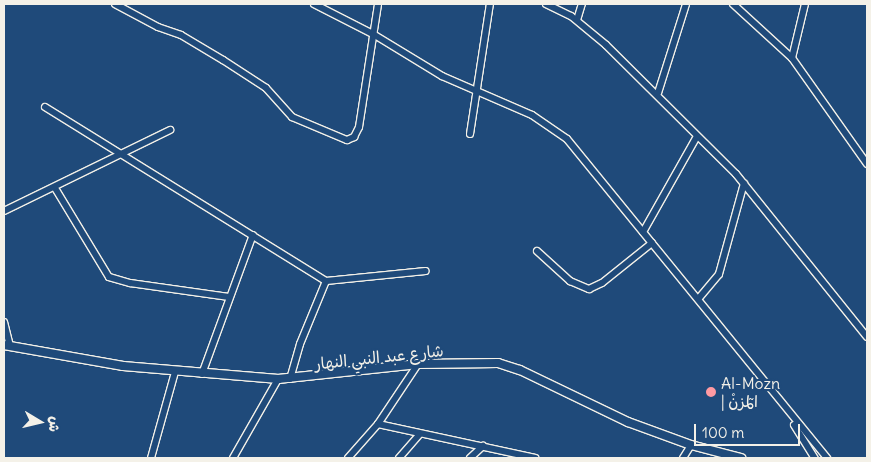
<!DOCTYPE html>
<html>
<head>
<meta charset="utf-8">
<style>
  body { margin:0 }
  #map { position:relative; width:871px; height:462px; overflow:hidden; background:#1f4a7a; font-family:Delius,"Playpen Sans Arabic",sans-serif }
  div>[style] { position:absolute }
  .roads { filter:drop-shadow(1px 0 #f4f1e8) drop-shadow(-1px 0 #f4f1e8) drop-shadow(0 1px #f4f1e8) drop-shadow(0 -1px #f4f1e8) }
  .minor>* { height:6px; margin:-3px; padding:0 3px; transform-origin:3px; border-radius:3px; background:#1f4a7a }
  .tertiary>* { height:8px; margin:-4px; padding:0 4px; transform-origin:4px; border-radius:4px; background:#1f4a7a }
  .dots>* { width:14px; height:14px; translate:-50% -50%; box-sizing:border-box; border:2px solid #1f4a7a; border-radius:50% }
  span { translate:-50% -50%; white-space:nowrap; text-align:center; line-height:1.15; -webkit-text-stroke:4.5px #1f4a7a; paint-order:stroke }
  .street-label { font-size:16px; color:#f4f1e8 }
  .poi-label { font-size:16px; color:#f4f1e8 }
  .left { translate:0 -50%; text-align:left }
  .frame { position:absolute; inset:0; border:5px solid #f4f1e8; pointer-events:none }
  .north { position:absolute; left:15px; top:397px; width:50px; height:50px; -webkit-text-stroke:4px #1f4a7a; paint-order:stroke; rotate:99deg; font-size:14px; font-weight:700; line-height:20px; text-align:center; color:#f4f1e8 }
  .north::after { content:''; display:block; margin:auto; width:18px; height:22px; background:#f4f1e8; clip-path:polygon(50% 0,100% 100%,50% 72%,0 100%) }
  .scale { position:absolute; left:694px; top:424px; width:106px; height:22px; box-sizing:border-box; border:2px solid #f4f1e8; border-top:0; padding-left:6px; font-size:15px; line-height:18px; white-space:nowrap; color:#f4f1e8; -webkit-text-stroke:4px #1f4a7a; paint-order:stroke }
</style>
</head>
<body>
<div id="map">
  <div class="roads">
    <div class="minor">
      <i style="left:115px;top:4px;width:49px;rotate:28.1deg"></i>
      <i style="left:158px;top:27px;width:24px;rotate:19deg"></i>
      <i style="left:181px;top:35px;width:49px;rotate:30.8deg"></i>
      <i style="left:223px;top:60px;width:51px;rotate:33.1deg"></i>
      <i style="left:266px;top:88px;width:39px;rotate:48deg"></i>
      <i style="left:292px;top:117px;width:60px;rotate:22.7deg"></i>
      <i style="left:347px;top:140px;width:8px;rotate:-23deg"></i>
      <i style="left:354px;top:137px;width:11px;rotate:-63deg"></i>
      <i style="left:359px;top:127px;width:124px;rotate:-81.2deg"></i>
      <i style="left:314px;top:4px;width:66px;rotate:27deg"></i>
      <i style="left:373px;top:34px;width:81px;rotate:31.3deg"></i>
      <i style="left:442px;top:76px;width:98px;rotate:23.4deg"></i>
      <i style="left:532px;top:115px;width:42px;rotate:34.4deg"></i>
      <i style="left:567px;top:139px;width:412px;rotate:50.8deg"></i>
      <i style="left:546px;top:4px;width:28px;rotate:26deg"></i>
      <i style="left:571px;top:16px;width:45px;rotate:39.6deg"></i>
      <i style="left:606px;top:45px;width:183px;rotate:44.8deg"></i>
      <i style="left:736px;top:174px;width:209px;rotate:51.2deg"></i>
      <i style="left:733px;top:4px;width:80px;rotate:42.5deg"></i>
      <i style="left:792px;top:58px;width:130px;rotate:54.7deg"></i>
      <i style="left:577px;top:20px;width:17px;rotate:-73deg"></i>
      <i style="left:792px;top:58px;width:56px;rotate:-76.5deg"></i>
      <i style="left:658px;top:93px;width:93px;rotate:-72.5deg"></i>
      <i style="left:45px;top:107px;width:331px;rotate:31.8deg"></i>
      <i style="left:326px;top:281px;width:100px;rotate:-5.7deg"></i>
      <i style="left:470px;top:134px;width:132px;rotate:-81.3deg"></i>
      <i style="left:55px;top:188px;width:104px;rotate:58.8deg"></i>
      <i style="left:109px;top:277px;width:22px;rotate:16deg"></i>
      <i style="left:130px;top:283px;width:100px;rotate:8deg"></i>
      <i style="left:4px;top:211px;width:185px;rotate:-26deg"></i>
      <i style="left:643px;top:232px;width:110px;rotate:-60.6deg"></i>
      <i style="left:537px;top:251px;width:45px;rotate:42.3deg"></i>
      <i style="left:570px;top:281px;width:21px;rotate:23deg"></i>
      <i style="left:589px;top:289px;width:14px;rotate:-25deg"></i>
      <i style="left:602px;top:283px;width:64px;rotate:-38.7deg"></i>
      <i style="left:699px;top:298px;width:31px;rotate:-50deg"></i>
      <i style="left:719px;top:274px;width:94px;rotate:-74.6deg"></i>
      <i style="left:4px;top:322px;width:25px;rotate:76deg"></i>
      <i style="left:202px;top:374px;width:148px;rotate:-69.9deg"></i>
      <i style="left:290px;top:379px;width:36px;rotate:-74deg"></i>
      <i style="left:300px;top:344px;width:68px;rotate:-67.6deg"></i>
      <i style="left:378px;top:424px;width:161px;rotate:12.2deg"></i>
      <i style="left:794px;top:425px;width:39px;rotate:58deg"></i>
      <i style="left:151px;top:458px;width:89px;rotate:-74.4deg"></i>
      <i style="left:233px;top:458px;width:91px;rotate:-60.3deg"></i>
      <i style="left:348px;top:458px;width:45px;rotate:-48.6deg"></i>
      <i style="left:378px;top:424px;width:72px;rotate:-56.3deg"></i>
      <i style="left:399px;top:458px;width:32px;rotate:-49deg"></i>
      <i style="left:470px;top:458px;width:18px;rotate:-43deg"></i>
      <i style="left:683px;top:458px;width:15px;rotate:-58deg"></i>
    </div>
    <div class="tertiary">
      <i style="left:4px;top:345px;width:121px;rotate:10deg"></i>
      <i style="left:123px;top:366px;width:156px;rotate:4.8deg"></i>
      <i style="left:278px;top:379px;width:141px;rotate:-6.1deg"></i>
      <i style="left:418px;top:364px;width:80px;rotate:-0.7deg"></i>
      <i style="left:498px;top:363px;width:23px;rotate:18deg"></i>
      <i style="left:520px;top:370px;width:120px;rotate:25.7deg"></i>
      <i style="left:628px;top:422px;width:67px;rotate:20.1deg"></i>
      <i style="left:691px;top:445px;width:52px;rotate:14.6deg"></i>
    </div>
  </div>
  <div class="dots">
    <i style="left:711px;top:392px;background:#ff9aa2"></i>
  </div>
  <div class="street-label">
    <span style="left:379px;top:357px;rotate:-6deg">شارع عبد النبي النهار</span>
  </div>
  <div class="poi-label">
    <span class="left" style="left:721px;top:392px">Al-Mozn<br>| المٓزنْ</span>
  </div>
  <div class="frame"></div>
  <div class="north">ش</div>
  <div class="scale">100 m</div>
</div>
</body>
</html>
